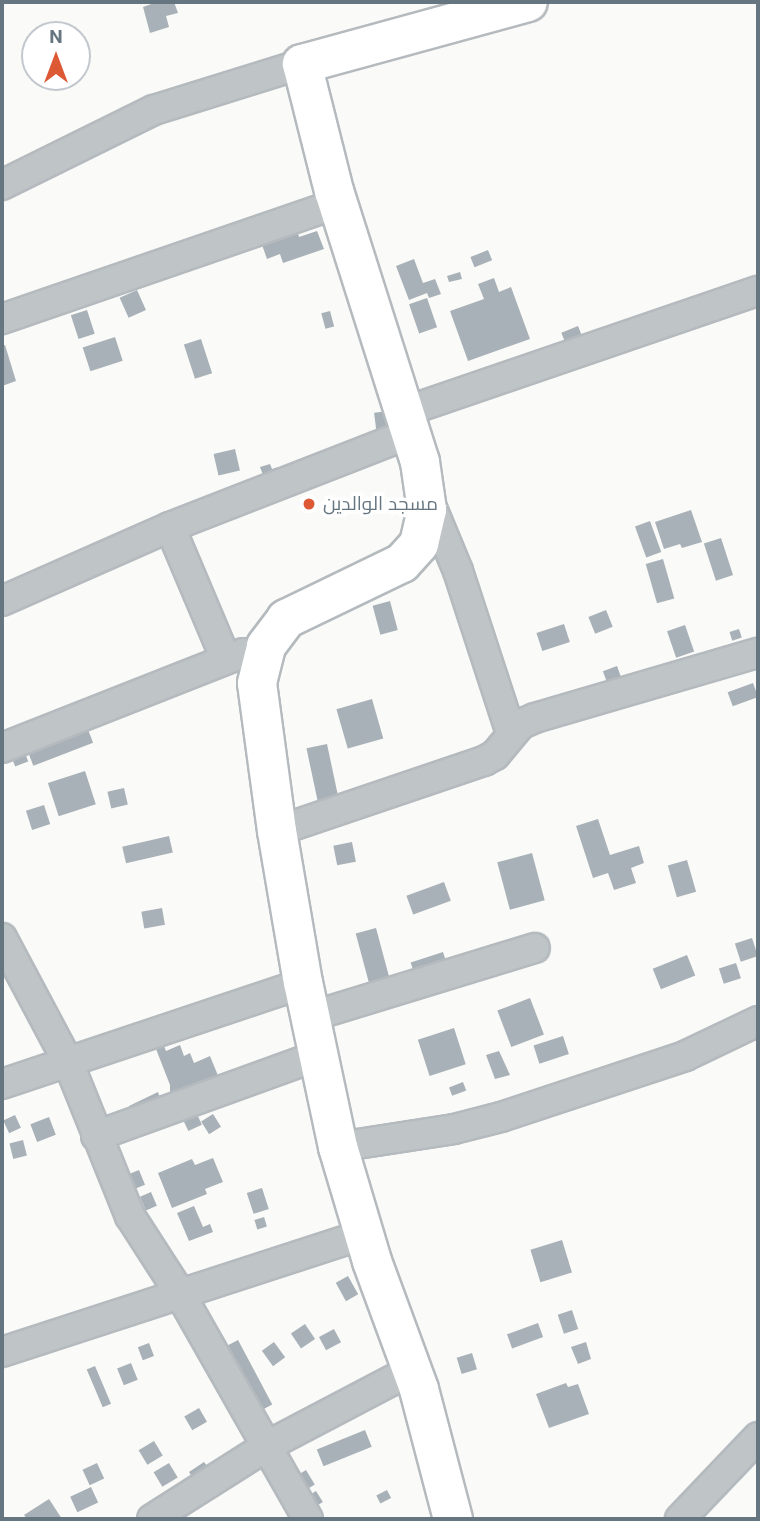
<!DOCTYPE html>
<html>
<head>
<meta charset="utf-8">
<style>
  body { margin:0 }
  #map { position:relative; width:760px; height:1521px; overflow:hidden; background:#fafaf8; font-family:Roboto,Cairo,sans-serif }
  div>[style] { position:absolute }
  .building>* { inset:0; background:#a8b1b7; transform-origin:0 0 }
  .roads { filter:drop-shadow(2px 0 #b4babe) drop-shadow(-2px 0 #b4babe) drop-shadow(0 2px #b4babe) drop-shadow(0 -2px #b4babe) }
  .street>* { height:28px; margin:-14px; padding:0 14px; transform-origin:14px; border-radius:14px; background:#bfc4c7 }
  .secondary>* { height:38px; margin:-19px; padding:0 19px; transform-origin:19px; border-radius:19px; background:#fff }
  .dots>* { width:19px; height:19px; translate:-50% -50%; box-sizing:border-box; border:4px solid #fff; border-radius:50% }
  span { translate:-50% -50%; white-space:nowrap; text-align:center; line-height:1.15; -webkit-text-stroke:7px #fff; paint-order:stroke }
  .poi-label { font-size:19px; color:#667681 }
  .left { translate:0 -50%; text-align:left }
  .frame { position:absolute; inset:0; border:4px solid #667681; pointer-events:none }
  .north { position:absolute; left:21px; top:21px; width:70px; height:70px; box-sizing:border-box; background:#fff; border:2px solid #c2c8cd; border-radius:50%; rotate:0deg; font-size:19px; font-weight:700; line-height:28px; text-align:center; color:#667681 }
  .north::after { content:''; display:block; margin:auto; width:24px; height:32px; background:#dd5835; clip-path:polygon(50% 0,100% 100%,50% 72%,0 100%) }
</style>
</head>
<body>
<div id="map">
  <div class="building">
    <i style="clip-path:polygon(157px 2px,174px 2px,178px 13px,166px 16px,169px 27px,150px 33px,143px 7px)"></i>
    <i style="clip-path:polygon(297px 229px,299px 237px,317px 231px,324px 249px,283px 263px,280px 254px,267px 259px,261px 242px)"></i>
    <i style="left:488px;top:250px;width:11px;height:19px;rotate:68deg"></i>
    <i style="clip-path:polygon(414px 259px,423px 283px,435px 279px,441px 294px,429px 298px,427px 293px,409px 300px,396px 266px)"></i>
    <i style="clip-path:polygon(460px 272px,462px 279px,449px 282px,447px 276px)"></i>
    <i style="clip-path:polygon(494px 278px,499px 292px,511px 287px,530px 339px,468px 361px,450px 311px,484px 299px,478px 284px)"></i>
    <i style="left:137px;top:290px;width:22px;height:19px;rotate:66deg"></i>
    <i style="left:427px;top:298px;width:31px;height:19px;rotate:71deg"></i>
    <i style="left:87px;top:310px;width:25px;height:17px;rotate:72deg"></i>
    <i style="left:330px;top:311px;width:16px;height:9px;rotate:75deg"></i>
    <i style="left:578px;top:326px;width:11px;height:18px;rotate:68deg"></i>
    <i style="left:115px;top:337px;width:25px;height:34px;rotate:72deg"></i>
    <i style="left:201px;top:339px;width:36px;height:18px;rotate:72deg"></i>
    <i style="clip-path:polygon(5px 345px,16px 381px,2px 386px,2px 346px)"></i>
    <i style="left:389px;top:411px;width:17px;height:15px;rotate:83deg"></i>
    <i style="left:235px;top:449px;width:22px;height:22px;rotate:77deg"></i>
    <i style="clip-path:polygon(270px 464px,272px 469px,278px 467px,281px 474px,265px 480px,260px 467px)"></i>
    <i style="clip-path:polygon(691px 510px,702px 542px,682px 548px,680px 544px,664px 549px,655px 522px)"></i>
    <i style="left:650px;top:521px;width:33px;height:16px;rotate:70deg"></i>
    <i style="left:721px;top:538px;width:39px;height:18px;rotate:72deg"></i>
    <i style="left:663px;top:559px;width:41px;height:18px;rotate:74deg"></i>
    <i style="left:390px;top:601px;width:30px;height:18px;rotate:75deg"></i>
    <i style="left:606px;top:610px;width:18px;height:19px;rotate:68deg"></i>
    <i style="left:564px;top:624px;width:19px;height:29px;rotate:72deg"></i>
    <i style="left:685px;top:625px;width:28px;height:19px;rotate:71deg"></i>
    <i style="left:739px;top:629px;width:9px;height:10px;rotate:72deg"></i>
    <i style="left:617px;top:666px;width:12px;height:15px;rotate:70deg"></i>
    <i style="left:753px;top:683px;width:15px;height:27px;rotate:70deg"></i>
    <i style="left:372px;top:699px;width:41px;height:37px;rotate:74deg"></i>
    <i style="left:87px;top:727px;width:17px;height:64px;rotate:69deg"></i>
    <i style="left:327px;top:744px;width:59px;height:21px;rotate:78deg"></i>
    <i style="left:25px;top:753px;width:9px;height:14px;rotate:69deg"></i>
    <i style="left:85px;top:771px;width:35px;height:39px;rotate:72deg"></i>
    <i style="left:124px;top:788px;width:17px;height:17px;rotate:77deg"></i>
    <i style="left:44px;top:805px;width:20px;height:19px;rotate:72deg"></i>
    <i style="clip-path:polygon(598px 819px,610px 855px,639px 846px,644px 863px,631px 868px,636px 883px,614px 890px,608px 873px,593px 878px,576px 826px)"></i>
    <i style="left:169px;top:836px;width:17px;height:48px;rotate:77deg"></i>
    <i style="left:352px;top:842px;width:20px;height:19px;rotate:79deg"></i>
    <i style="left:532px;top:853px;width:49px;height:36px;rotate:75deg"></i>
    <i style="left:687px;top:860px;width:33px;height:20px;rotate:74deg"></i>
    <i style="left:444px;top:882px;width:20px;height:40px;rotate:70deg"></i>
    <i style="left:162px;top:908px;width:17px;height:21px;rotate:80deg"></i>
    <i style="left:376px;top:928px;width:64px;height:21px;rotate:75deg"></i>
    <i style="left:752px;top:938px;width:19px;height:18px;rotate:72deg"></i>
    <i style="left:443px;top:952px;width:19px;height:34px;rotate:72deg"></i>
    <i style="left:687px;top:955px;width:22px;height:37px;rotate:68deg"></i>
    <i style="left:736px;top:963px;width:16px;height:18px;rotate:72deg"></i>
    <i style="left:530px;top:998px;width:39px;height:35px;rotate:69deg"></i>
    <i style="left:454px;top:1028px;width:38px;height:38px;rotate:72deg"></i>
    <i style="left:563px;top:1036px;width:19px;height:31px;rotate:72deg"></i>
    <i style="clip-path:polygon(180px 1045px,184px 1056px,190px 1053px,194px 1063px,210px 1056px,221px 1083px,171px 1103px,167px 1094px,170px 1093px,170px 1085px,156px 1049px,164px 1046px,166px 1051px)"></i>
    <i style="clip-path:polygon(499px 1051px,510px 1075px,495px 1079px,486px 1055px)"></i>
    <i style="left:463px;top:1082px;width:9px;height:15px;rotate:69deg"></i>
    <i style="clip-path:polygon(158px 1092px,164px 1109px,133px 1119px,129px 1106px)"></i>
    <i style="left:196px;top:1112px;width:14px;height:15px;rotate:65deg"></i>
    <i style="left:213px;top:1114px;width:15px;height:14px;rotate:58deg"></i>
    <i style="left:15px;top:1115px;width:14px;height:13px;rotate:65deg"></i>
    <i style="left:49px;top:1117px;width:19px;height:20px;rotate:69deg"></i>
    <i style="left:23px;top:1140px;width:16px;height:14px;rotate:76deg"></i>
    <i style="clip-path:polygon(213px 1158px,223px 1182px,205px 1189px,207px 1194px,172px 1208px,158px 1173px,192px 1159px,195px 1165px)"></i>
    <i style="left:139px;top:1170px;width:16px;height:10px;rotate:68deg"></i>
    <i style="left:262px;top:1188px;width:22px;height:16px;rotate:72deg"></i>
    <i style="left:151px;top:1192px;width:15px;height:12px;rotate:67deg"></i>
    <i style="clip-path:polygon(194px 1206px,203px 1227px,210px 1224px,213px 1232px,189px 1241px,177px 1213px)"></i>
    <i style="left:264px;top:1217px;width:10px;height:10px;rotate:73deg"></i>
    <i style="left:562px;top:1240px;width:34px;height:33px;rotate:73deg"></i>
    <i style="left:348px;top:1276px;width:21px;height:14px;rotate:61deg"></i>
    <i style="left:572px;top:1310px;width:20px;height:15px;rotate:72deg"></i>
    <i style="left:538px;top:1323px;width:15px;height:33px;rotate:70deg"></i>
    <i style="left:305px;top:1324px;width:18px;height:17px;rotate:56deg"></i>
    <i style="left:334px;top:1329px;width:15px;height:17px;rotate:62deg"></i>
    <i style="left:238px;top:1340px;width:73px;height:14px;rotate:62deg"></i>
    <i style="left:274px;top:1342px;width:19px;height:15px;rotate:54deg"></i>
    <i style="clip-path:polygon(586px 1342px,591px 1359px,578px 1364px,571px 1347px)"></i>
    <i style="left:149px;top:1343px;width:14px;height:12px;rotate:69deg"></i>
    <i style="left:472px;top:1353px;width:17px;height:16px;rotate:73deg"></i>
    <i style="left:131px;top:1363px;width:18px;height:15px;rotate:68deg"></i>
    <i style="left:95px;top:1366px;width:41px;height:9px;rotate:67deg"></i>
    <i style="clip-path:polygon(566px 1383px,568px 1387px,578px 1384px,589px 1414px,549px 1428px,536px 1394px)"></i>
    <i style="left:199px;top:1408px;width:16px;height:17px;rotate:60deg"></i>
    <i style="left:365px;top:1430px;width:18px;height:52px;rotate:68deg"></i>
    <i style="left:154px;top:1441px;width:17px;height:18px;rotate:59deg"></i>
    <i style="clip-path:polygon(204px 1462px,214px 1475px,192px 1477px,189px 1472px)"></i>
    <i style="left:97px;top:1463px;width:17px;height:16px;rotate:65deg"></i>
    <i style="left:169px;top:1463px;width:17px;height:18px;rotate:59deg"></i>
    <i style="left:306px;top:1470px;width:17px;height:13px;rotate:59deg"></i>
    <i style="left:91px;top:1487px;width:17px;height:23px;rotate:65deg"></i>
    <i style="left:387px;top:1490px;width:9px;height:12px;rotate:63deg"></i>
    <i style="left:316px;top:1491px;width:13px;height:11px;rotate:58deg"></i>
    <i style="clip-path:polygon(49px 1499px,62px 1519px,27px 1519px,24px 1515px)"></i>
  </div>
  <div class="roads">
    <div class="street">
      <i style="left:2px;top:185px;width:169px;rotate:-26.3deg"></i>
      <i style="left:154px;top:110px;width:155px;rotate:-17.3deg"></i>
      <i style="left:2px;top:319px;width:355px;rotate:-19deg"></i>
      <i style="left:404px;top:412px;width:374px;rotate:-18.9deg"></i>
      <i style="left:427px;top:496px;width:81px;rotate:67.5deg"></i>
      <i style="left:458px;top:571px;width:170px;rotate:71.9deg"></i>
      <i style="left:170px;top:527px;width:259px;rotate:-21.3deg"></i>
      <i style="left:2px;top:601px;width:184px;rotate:-23.8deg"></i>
      <i style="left:170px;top:527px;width:141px;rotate:67.1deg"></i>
      <i style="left:2px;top:748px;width:259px;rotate:-21.5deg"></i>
      <i style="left:277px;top:831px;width:219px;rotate:-18.7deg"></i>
      <i style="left:484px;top:761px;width:13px;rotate:-29deg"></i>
      <i style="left:495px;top:755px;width:40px;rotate:-50deg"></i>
      <i style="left:521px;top:724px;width:15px;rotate:-23deg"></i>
      <i style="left:535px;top:718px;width:232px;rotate:-16.3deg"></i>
      <i style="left:2px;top:938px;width:140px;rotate:62deg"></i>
      <i style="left:68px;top:1062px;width:166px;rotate:68.1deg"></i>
      <i style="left:130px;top:1216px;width:90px;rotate:57.2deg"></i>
      <i style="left:179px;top:1292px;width:261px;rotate:60.4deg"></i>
      <i style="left:309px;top:1017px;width:236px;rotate:-17deg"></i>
      <i style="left:2px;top:1084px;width:317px;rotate:-18.5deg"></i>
      <i style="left:96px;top:1136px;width:235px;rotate:-19.9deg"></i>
      <i style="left:338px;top:1147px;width:117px;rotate:-8.8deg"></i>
      <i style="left:454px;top:1129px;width:49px;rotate:-14.3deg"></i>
      <i style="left:501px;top:1117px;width:194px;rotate:-18.3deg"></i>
      <i style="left:685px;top:1056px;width:81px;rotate:-25.6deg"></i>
      <i style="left:2px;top:1352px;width:379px;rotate:-18deg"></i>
      <i style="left:152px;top:1519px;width:136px;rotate:-32.4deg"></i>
      <i style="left:267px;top:1446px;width:164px;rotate:-27.7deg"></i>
      <i style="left:680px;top:1519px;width:113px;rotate:-46.4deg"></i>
    </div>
    <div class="secondary">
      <i style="left:453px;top:1519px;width:134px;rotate:-104.7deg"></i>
      <i style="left:419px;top:1389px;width:136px;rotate:-110.2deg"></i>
      <i style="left:372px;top:1261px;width:119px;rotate:-106.6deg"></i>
      <i style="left:338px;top:1147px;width:168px;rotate:-102deg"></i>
      <i style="left:303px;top:983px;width:154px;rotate:-99.7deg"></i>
      <i style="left:277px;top:831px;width:149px;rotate:-97.7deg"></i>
      <i style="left:257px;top:683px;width:38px;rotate:-76deg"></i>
      <i style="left:266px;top:646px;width:34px;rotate:-53deg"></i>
      <i style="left:286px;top:619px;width:129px;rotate:-25.8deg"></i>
      <i style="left:402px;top:563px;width:25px;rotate:-48deg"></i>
      <i style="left:419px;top:544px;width:35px;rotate:-77deg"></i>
      <i style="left:427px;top:510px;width:49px;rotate:-98.3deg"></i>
      <i style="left:420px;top:462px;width:284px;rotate:-107.6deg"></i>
      <i style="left:334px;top:191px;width:131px;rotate:-104.1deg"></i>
      <i style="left:302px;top:64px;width:234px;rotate:-15.3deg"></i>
    </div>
  </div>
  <div class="dots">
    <i style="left:309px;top:504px;background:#dd5835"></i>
  </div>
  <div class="poi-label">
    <span class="left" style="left:323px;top:504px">مسجد الوالدين</span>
  </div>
  <div class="frame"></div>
  <div class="north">N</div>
</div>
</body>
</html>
